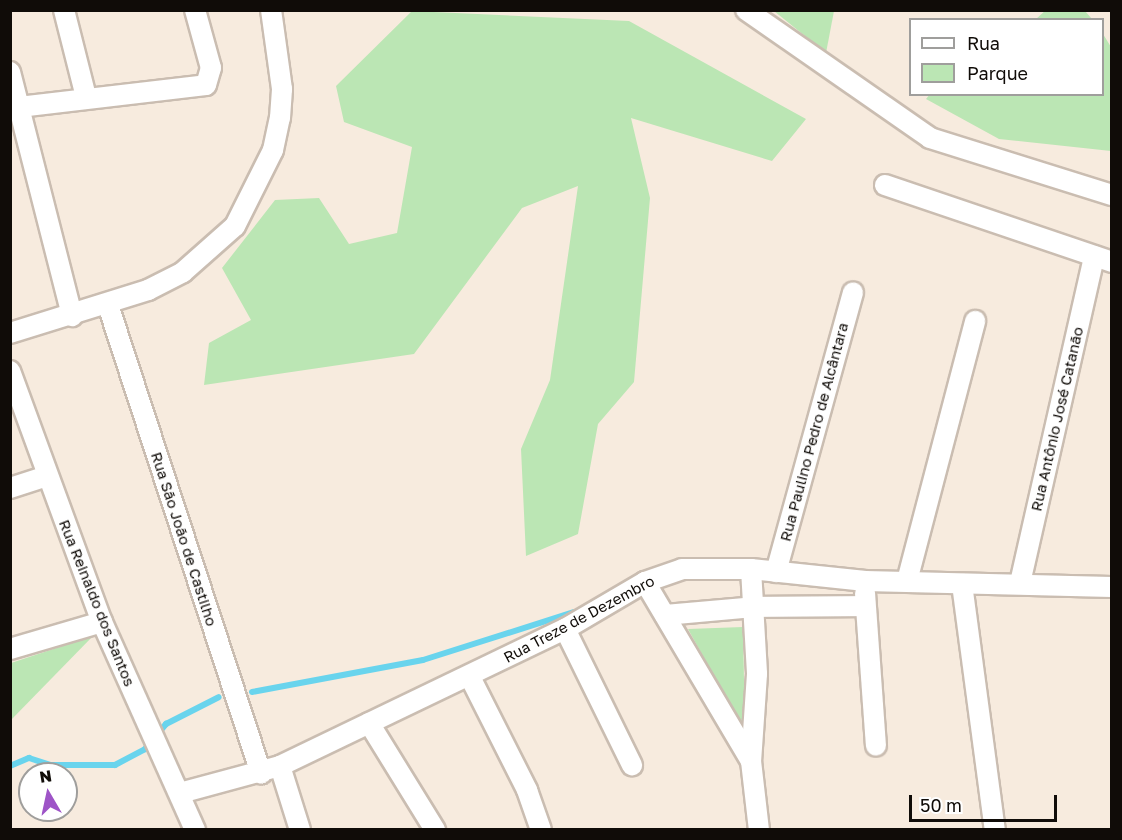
<!DOCTYPE html>
<html>
<head>
<meta charset="utf-8">
<style>
  body { margin:0 }
  #map { position:relative; width:1122px; height:840px; overflow:hidden; background:#f7ebde; font-family:"Golos Text",sans-serif }
  div>[style] { position:absolute }
  .green>* { inset:0; background:#bbe6b4 }
  .stream>* { height:6px; margin:-3px; padding:0 3px; transform-origin:3px; border-radius:3px; background:#69d4ed }
  .roads { filter:drop-shadow(2px 0 #cabdb1) drop-shadow(-2px 0 #cabdb1) drop-shadow(0 2px #cabdb1) drop-shadow(0 -2px #cabdb1) }
  .minor>* { height:20px; margin:-10px; padding:0 10px; transform-origin:10px; border-radius:10px; background:#fff }
  span { translate:-50% -50%; white-space:nowrap; text-align:center; line-height:1.15; -webkit-text-stroke:4.5px #fff; paint-order:stroke }
  .street-label { font-size:15px; color:#100c08 }
  .frame { position:absolute; inset:0; border:12px solid #100c08; pointer-events:none }
  .legend { position:absolute; left:909px; top:18px; width:195px; height:78px; box-sizing:border-box; background:#fff; border:2px solid #9f9e9c; margin:0; padding:8px 10px; list-style:none; font-size:18px; color:#100c08 }
  .legend li { display:flex; align-items:center; gap:12px; height:30px }
  .legend b { width:30px; border:2px solid #9f9e9c }
  .north { position:absolute; left:18px; top:762px; width:60px; height:60px; box-sizing:border-box; background:#fff; border:2px solid #9f9e9c; border-radius:50%; rotate:351deg; font-size:16px; font-weight:700; line-height:24px; text-align:center; color:#100c08 }
  .north::after { content:''; display:block; margin:auto; width:21px; height:27px; background:#9e54c7; clip-path:polygon(50% 0,100% 100%,50% 72%,0 100%) }
  .scale { position:absolute; left:909px; top:795px; width:148px; height:27px; box-sizing:border-box; border:3px solid #100c08; border-top:0; padding-left:8px; font-size:18px; line-height:21px; white-space:nowrap; color:#100c08; -webkit-text-stroke:4px #fff; paint-order:stroke }
</style>
</head>
<body>
<div id="map">
  <div class="green">
    <i style="clip-path:polygon(1046px 10px,1085px 11px,1092px 19px,1036px 19px)"></i>
    <i style="clip-path:polygon(412px 11px,629px 21px,806px 119px,772px 161px,631px 118px,650px 198px,634px 382px,598px 424px,578px 534px,526px 556px,521px 449px,550px 380px,578px 186px,522px 208px,414px 354px,204px 385px,209px 343px,251px 320px,222px 268px,275px 200px,319px 198px,349px 244px,397px 233px,412px 147px,344px 122px,336px 86px)"></i>
    <i style="clip-path:polygon(774px 11px,834px 11px,826px 53px)"></i>
    <i style="clip-path:polygon(1103px 34px,1111px 47px,1111px 151px,999px 139px,926px 99px,930px 94px,1102px 94px)"></i>
    <i style="clip-path:polygon(743px 627px,745px 733px,688px 629px)"></i>
    <i style="clip-path:polygon(93px 636px,11px 720px,11px 663px)"></i>
  </div>
  <div class="stream">
    <i style="left:252px;top:692px;width:174px;rotate:-10.6deg"></i>
    <i style="left:423px;top:660px;width:158px;rotate:-17.6deg"></i>
    <i style="left:10px;top:766px;width:21px;rotate:-23deg"></i>
    <i style="left:29px;top:758px;width:23px;rotate:18deg"></i>
    <i style="left:51px;top:765px;width:64px"></i>
    <i style="left:115px;top:765px;width:34px;rotate:-28deg"></i>
    <i style="left:145px;top:749px;width:33px;rotate:-50deg"></i>
    <i style="left:166px;top:724px;width:59px;rotate:-27deg"></i>
  </div>
  <div class="roads">
    <div class="minor">
      <i style="left:64px;top:10px;width:90px;rotate:75.8deg"></i>
      <i style="left:746px;top:10px;width:224px;rotate:34.8deg"></i>
      <i style="left:930px;top:138px;width:191px;rotate:17.4deg"></i>
      <i style="left:10px;top:72px;width:252px;rotate:75.7deg"></i>
      <i style="left:19px;top:107px;width:188px;rotate:-6.7deg"></i>
      <i style="left:206px;top:85px;width:18px;rotate:-74deg"></i>
      <i style="left:211px;top:68px;width:60px;rotate:-105.4deg"></i>
      <i style="left:885px;top:185px;width:240px;rotate:18.7deg"></i>
      <i style="left:108px;top:305px;width:493px;rotate:71.9deg"></i>
      <i style="left:10px;top:333px;width:145px;rotate:-17.3deg"></i>
      <i style="left:148px;top:290px;width:39px;rotate:-27deg"></i>
      <i style="left:183px;top:272px;width:69px;rotate:-41.5deg"></i>
      <i style="left:235px;top:226px;width:85px;rotate:-63.4deg"></i>
      <i style="left:273px;top:150px;width:33px;rotate:-78deg"></i>
      <i style="left:280px;top:118px;width:29px;rotate:-86deg"></i>
      <i style="left:282px;top:89px;width:80px;rotate:-97.9deg"></i>
      <i style="left:10px;top:371px;width:267px;rotate:69.9deg"></i>
      <i style="left:102px;top:622px;width:228px;rotate:65.9deg"></i>
      <i style="left:10px;top:488px;width:39px;rotate:-18deg"></i>
      <i style="left:751px;top:569px;width:105px;rotate:86.7deg"></i>
      <i style="left:757px;top:674px;width:87px;rotate:93.9deg"></i>
      <i style="left:751px;top:761px;width:69px;rotate:83.4deg"></i>
      <i style="left:776px;top:572px;width:290px;rotate:-74.6deg"></i>
      <i style="left:907px;top:581px;width:269px;rotate:-75.3deg"></i>
      <i style="left:645px;top:582px;width:208px;rotate:59.4deg"></i>
      <i style="left:1020px;top:583px;width:335px;rotate:-77.2deg"></i>
      <i style="left:962px;top:584px;width:248px;rotate:82.4deg"></i>
      <i style="left:865px;top:593px;width:153px;rotate:85.9deg"></i>
      <i style="left:665px;top:615px;width:89px;rotate:-5.1deg"></i>
      <i style="left:754px;top:607px;width:110px;rotate:-0.5deg"></i>
      <i style="left:565px;top:629px;width:152px;rotate:63.8deg"></i>
      <i style="left:10px;top:649px;width:96px;rotate:-16.4deg"></i>
      <i style="left:470px;top:677px;width:127px;rotate:63.2deg"></i>
      <i style="left:527px;top:790px;width:42px;rotate:70.7deg"></i>
      <i style="left:369px;top:723px;width:126px;rotate:58.3deg"></i>
      <i style="left:280px;top:766px;width:67px;rotate:72.6deg"></i>
      <i style="left:180px;top:793px;width:104px;rotate:-15.1deg"></i>
      <i style="left:280px;top:766px;width:316px;rotate:-25.7deg"></i>
      <i style="left:565px;top:629px;width:93px;rotate:-30.4deg"></i>
      <i style="left:645px;top:582px;width:39px;rotate:-19deg"></i>
      <i style="left:682px;top:569px;width:69px"></i>
      <i style="left:751px;top:569px;width:115px;rotate:6deg"></i>
      <i style="left:865px;top:581px;width:247px;rotate:1.4deg"></i>
    </div>
  </div>
  <div class="street-label">
    <span style="left:1057px;top:419px;rotate:-77deg">Rua Antônio José Catanão</span>
    <span style="left:814px;top:432px;rotate:-75deg">Rua Paulino Pedro de Alcântara</span>
    <span style="left:184px;top:539px;rotate:72deg">Rua São João de Castilho</span>
    <span style="left:97px;top:603px;rotate:68deg">Rua Reinaldo dos Santos</span>
    <span style="left:579px;top:619px;rotate:-28deg">Rua Treze de Dezembro</span>
  </div>
  <div class="frame"></div>
  <ul class="legend">
  <li><b style="height:8px;background:#fff"></b>Rua</li>
  <li><b style="height:16px;background:#bbe6b4"></b>Parque</li>
  </ul>
  <div class="north">N</div>
  <div class="scale">50 m</div>
</div>
</body>
</html>
